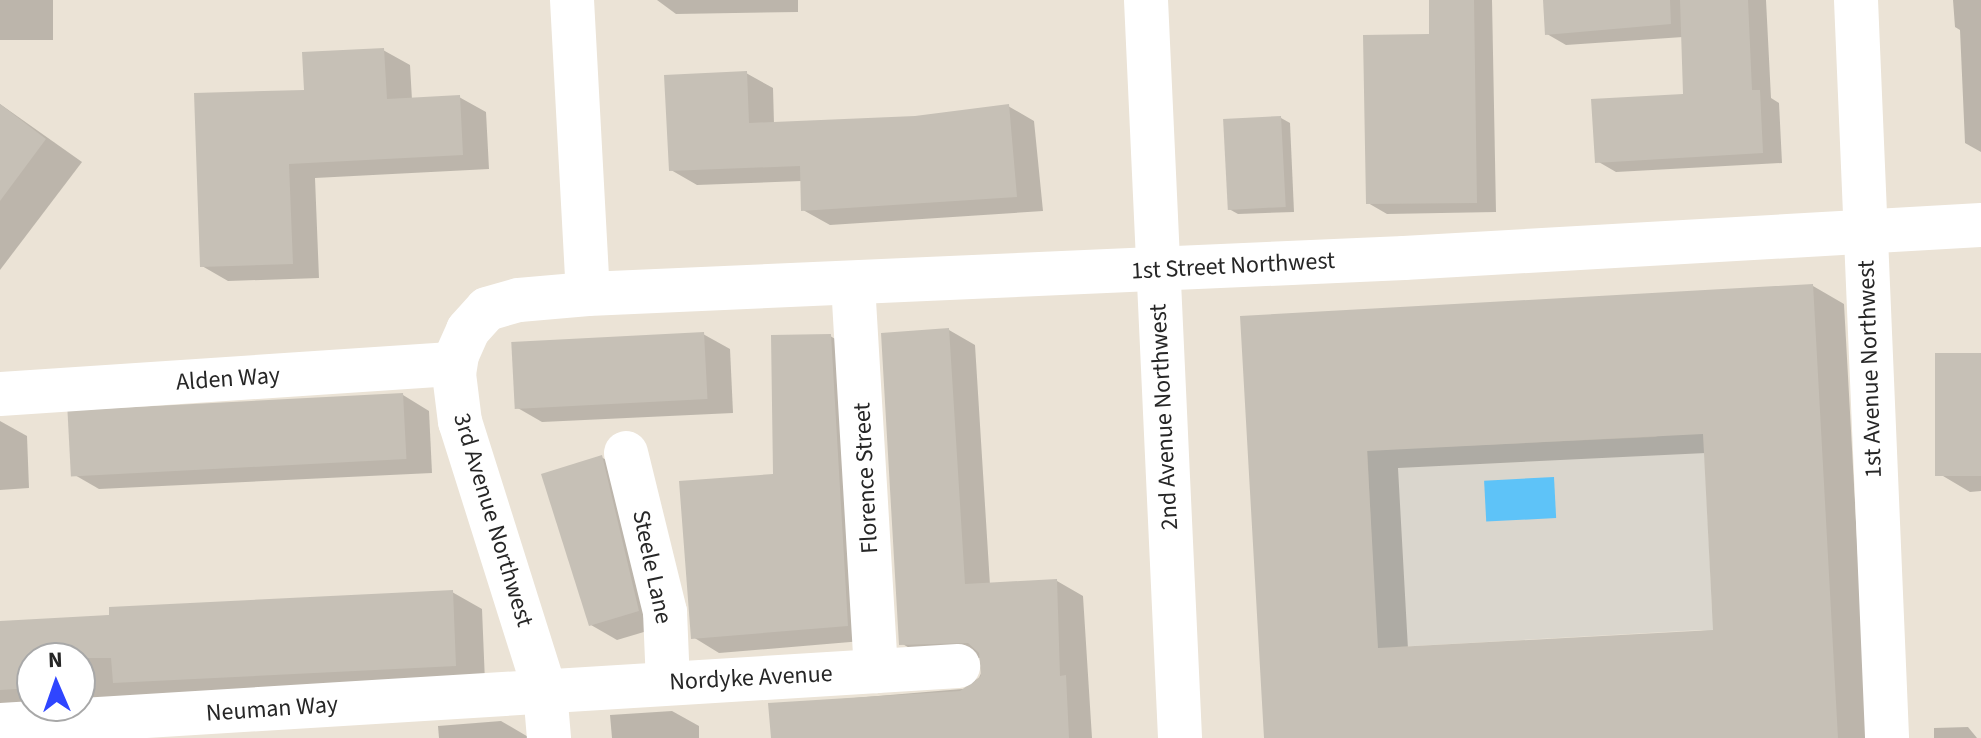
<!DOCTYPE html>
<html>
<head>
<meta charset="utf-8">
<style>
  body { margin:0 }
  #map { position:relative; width:1981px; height:738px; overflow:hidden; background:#ebe3d6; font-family:"Source Sans 3",sans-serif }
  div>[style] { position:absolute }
  .plaza>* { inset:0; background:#dad6cd }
  .water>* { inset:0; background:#5ec3f8; transform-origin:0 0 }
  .shadow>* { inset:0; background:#0003; transform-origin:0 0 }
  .building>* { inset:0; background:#c6c0b6; transform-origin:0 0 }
  .street>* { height:44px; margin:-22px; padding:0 22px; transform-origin:22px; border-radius:22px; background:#fff }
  span { translate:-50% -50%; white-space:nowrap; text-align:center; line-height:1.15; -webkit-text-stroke:7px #fff; paint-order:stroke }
  .street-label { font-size:24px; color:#262626 }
  .north { position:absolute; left:16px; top:642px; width:80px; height:80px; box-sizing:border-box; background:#fff; border:2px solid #a8a8a8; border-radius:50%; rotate:358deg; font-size:22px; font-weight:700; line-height:32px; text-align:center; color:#262626 }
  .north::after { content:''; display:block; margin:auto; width:28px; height:36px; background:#2f45ff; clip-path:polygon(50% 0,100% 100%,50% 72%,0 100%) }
</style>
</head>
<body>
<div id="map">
  <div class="plaza">
    <i style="clip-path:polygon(1703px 421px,1712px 608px,1737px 635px,1701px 630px,1396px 647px,1377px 659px,1367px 441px,1415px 448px,1655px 437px)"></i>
  </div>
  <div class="water">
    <i style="left:1554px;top:477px;width:41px;height:70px;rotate:87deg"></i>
  </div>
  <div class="shadow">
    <i style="left:0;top:0;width:53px;height:40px"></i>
    <i style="clip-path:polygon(657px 0,798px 0,798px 12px,676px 14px)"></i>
    <i style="clip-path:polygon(1431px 0,1492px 0,1496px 212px,1387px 214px,1368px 203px,1431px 36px)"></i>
    <i style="clip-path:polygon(1545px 0,1766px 0,1771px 98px,1779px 103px,1782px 163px,1616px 172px,1597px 161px,1685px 96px,1683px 37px,1566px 45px,1547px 34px)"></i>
    <i style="clip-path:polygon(1953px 0,1981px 0,1981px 152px,1965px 143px,1960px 30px,1955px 27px)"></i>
    <i style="clip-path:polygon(383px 50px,410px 65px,412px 100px,459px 97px,486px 112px,489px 169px,315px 178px,319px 278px,228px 281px,202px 266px)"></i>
    <i style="clip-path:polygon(746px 73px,773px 88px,774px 124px,915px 118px,1008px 106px,1034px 121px,1043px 211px,830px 225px,803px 210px,802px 181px,697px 185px,671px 170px)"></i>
    <i style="clip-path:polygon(0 104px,82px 162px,0 270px)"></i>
    <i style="clip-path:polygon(1281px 118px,1290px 123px,1294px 212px,1238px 214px,1229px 209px)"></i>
    <i style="clip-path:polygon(evenodd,1813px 286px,1844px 304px,1868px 738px,1266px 738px,1242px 318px,1813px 286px,1706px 453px,1715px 632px,1408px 649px,1398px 468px,1706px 453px)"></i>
    <i style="clip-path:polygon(949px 330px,975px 345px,990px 585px,1057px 581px,1083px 596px,1092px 738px,773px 738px,770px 705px,974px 688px,985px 665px,981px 658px,928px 659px,901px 643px)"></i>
    <i style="clip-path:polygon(703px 334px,730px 349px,733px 413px,542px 422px,516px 407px)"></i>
    <i style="clip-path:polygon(830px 336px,857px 351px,874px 640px,719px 653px,693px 637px,775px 476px)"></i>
    <i style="clip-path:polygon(1981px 355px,1981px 491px,1970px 492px,1943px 476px)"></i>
    <i style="clip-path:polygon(403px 395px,429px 411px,432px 473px,99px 489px,73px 474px)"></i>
    <i style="clip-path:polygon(0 421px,27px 436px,29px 488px,0 490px)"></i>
    <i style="clip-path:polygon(601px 457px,628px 472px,664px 626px,617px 640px,591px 625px)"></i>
    <i style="clip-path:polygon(452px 592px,482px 609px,485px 682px,80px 704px,80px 658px,32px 658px,32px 706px,0 709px,0 623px)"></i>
    <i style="clip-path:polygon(672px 711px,699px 726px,699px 738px,612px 738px,610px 715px)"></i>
    <i style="clip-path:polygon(501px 721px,530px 738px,439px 738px,438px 726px)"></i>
    <i style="clip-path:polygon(1968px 727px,1977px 738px,1934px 738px,1934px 728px)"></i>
  </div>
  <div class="building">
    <i style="clip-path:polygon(1429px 0,1474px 0,1477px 203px,1366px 204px,1363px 35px,1429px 34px)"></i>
    <i style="clip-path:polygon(1543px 0,1670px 0,1671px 24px,1545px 35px)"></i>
    <i style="clip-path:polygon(1680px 0,1748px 0,1752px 90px,1760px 90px,1763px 153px,1595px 163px,1591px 99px,1683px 94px)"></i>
    <i style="clip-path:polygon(384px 48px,387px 99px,460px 95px,463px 155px,289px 164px,293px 264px,200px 267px,194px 93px,304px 90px,302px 52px)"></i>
    <i style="clip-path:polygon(747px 71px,749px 123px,915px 116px,1009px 104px,1017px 197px,801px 211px,800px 166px,669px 171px,664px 75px)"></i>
    <i style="clip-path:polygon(0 104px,46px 139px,0 201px)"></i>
    <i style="left:1281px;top:116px;width:91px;height:58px;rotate:87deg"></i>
    <i style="clip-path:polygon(evenodd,1813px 284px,1838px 738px,1264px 738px,1240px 316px,1813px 284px,1703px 434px,1713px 630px,1378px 648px,1367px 451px,1703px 434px)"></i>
    <i style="clip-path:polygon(949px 328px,965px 584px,1057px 579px,1060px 676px,1066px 675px,1069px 738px,771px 738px,768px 703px,960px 691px,981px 676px,979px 653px,968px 643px,899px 645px,881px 333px)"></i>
    <i style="left:704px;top:332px;width:67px;height:193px;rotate:87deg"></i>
    <i style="clip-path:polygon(831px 334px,848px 626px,691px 639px,679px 481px,773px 474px,771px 335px)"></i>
    <i style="left:1981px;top:353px;width:123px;height:46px;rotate:90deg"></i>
    <i style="left:403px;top:393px;width:66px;height:336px;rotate:87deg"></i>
    <i style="clip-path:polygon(602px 455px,639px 611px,589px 626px,541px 474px)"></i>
    <i style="clip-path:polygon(453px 590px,456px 666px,113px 683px,111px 658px,32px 658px,32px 688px,0 690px,0 621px,109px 615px,109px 607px)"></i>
  </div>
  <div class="street">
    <i style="left:572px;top:0;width:294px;rotate:86.9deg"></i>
    <i style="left:1146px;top:0;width:739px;rotate:87.36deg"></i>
    <i style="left:1856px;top:0;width:739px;rotate:87.59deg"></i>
    <i style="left:853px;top:284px;width:388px;rotate:86.6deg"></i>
    <i style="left:0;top:394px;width:456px;rotate:-3.8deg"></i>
    <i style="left:626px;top:453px;width:164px;rotate:76.2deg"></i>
    <i style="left:665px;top:612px;width:71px;rotate:87.6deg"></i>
    <i style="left:0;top:725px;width:960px;rotate:-3.52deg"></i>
    <i style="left:549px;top:738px;width:47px;rotate:-94.9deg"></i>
    <i style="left:545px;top:691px;width:282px;rotate:-107.5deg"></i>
    <i style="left:460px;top:422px;width:48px;rotate:-97.1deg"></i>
    <i style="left:454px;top:374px;width:19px;rotate:-81deg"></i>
    <i style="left:457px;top:355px;width:27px;rotate:-66deg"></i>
    <i style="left:468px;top:330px;width:28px;rotate:-48deg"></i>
    <i style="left:487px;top:309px;width:33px;rotate:-16deg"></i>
    <i style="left:519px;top:300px;width:69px;rotate:-5deg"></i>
    <i style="left:588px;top:294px;width:817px;rotate:-2.53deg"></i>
    <i style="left:1404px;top:258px;width:578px;rotate:-3.27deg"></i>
  </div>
  <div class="street-label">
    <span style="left:1233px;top:266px;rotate:-3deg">1st Street Northwest</span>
    <span style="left:1870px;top:369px;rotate:-92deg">1st Avenue Northwest</span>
    <span style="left:228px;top:379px;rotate:-4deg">Alden Way</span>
    <span style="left:1164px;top:417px;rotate:-93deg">2nd Avenue Northwest</span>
    <span style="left:866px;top:478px;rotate:-93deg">Florence Street</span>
    <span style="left:493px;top:520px;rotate:73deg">3rd Avenue Northwest</span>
    <span style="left:652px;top:567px;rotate:78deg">Steele Lane</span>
    <span style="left:751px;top:678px;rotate:-3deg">Nordyke Avenue</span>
    <span style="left:272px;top:709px;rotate:-4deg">Neuman Way</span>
  </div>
  <div class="north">N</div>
</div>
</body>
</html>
